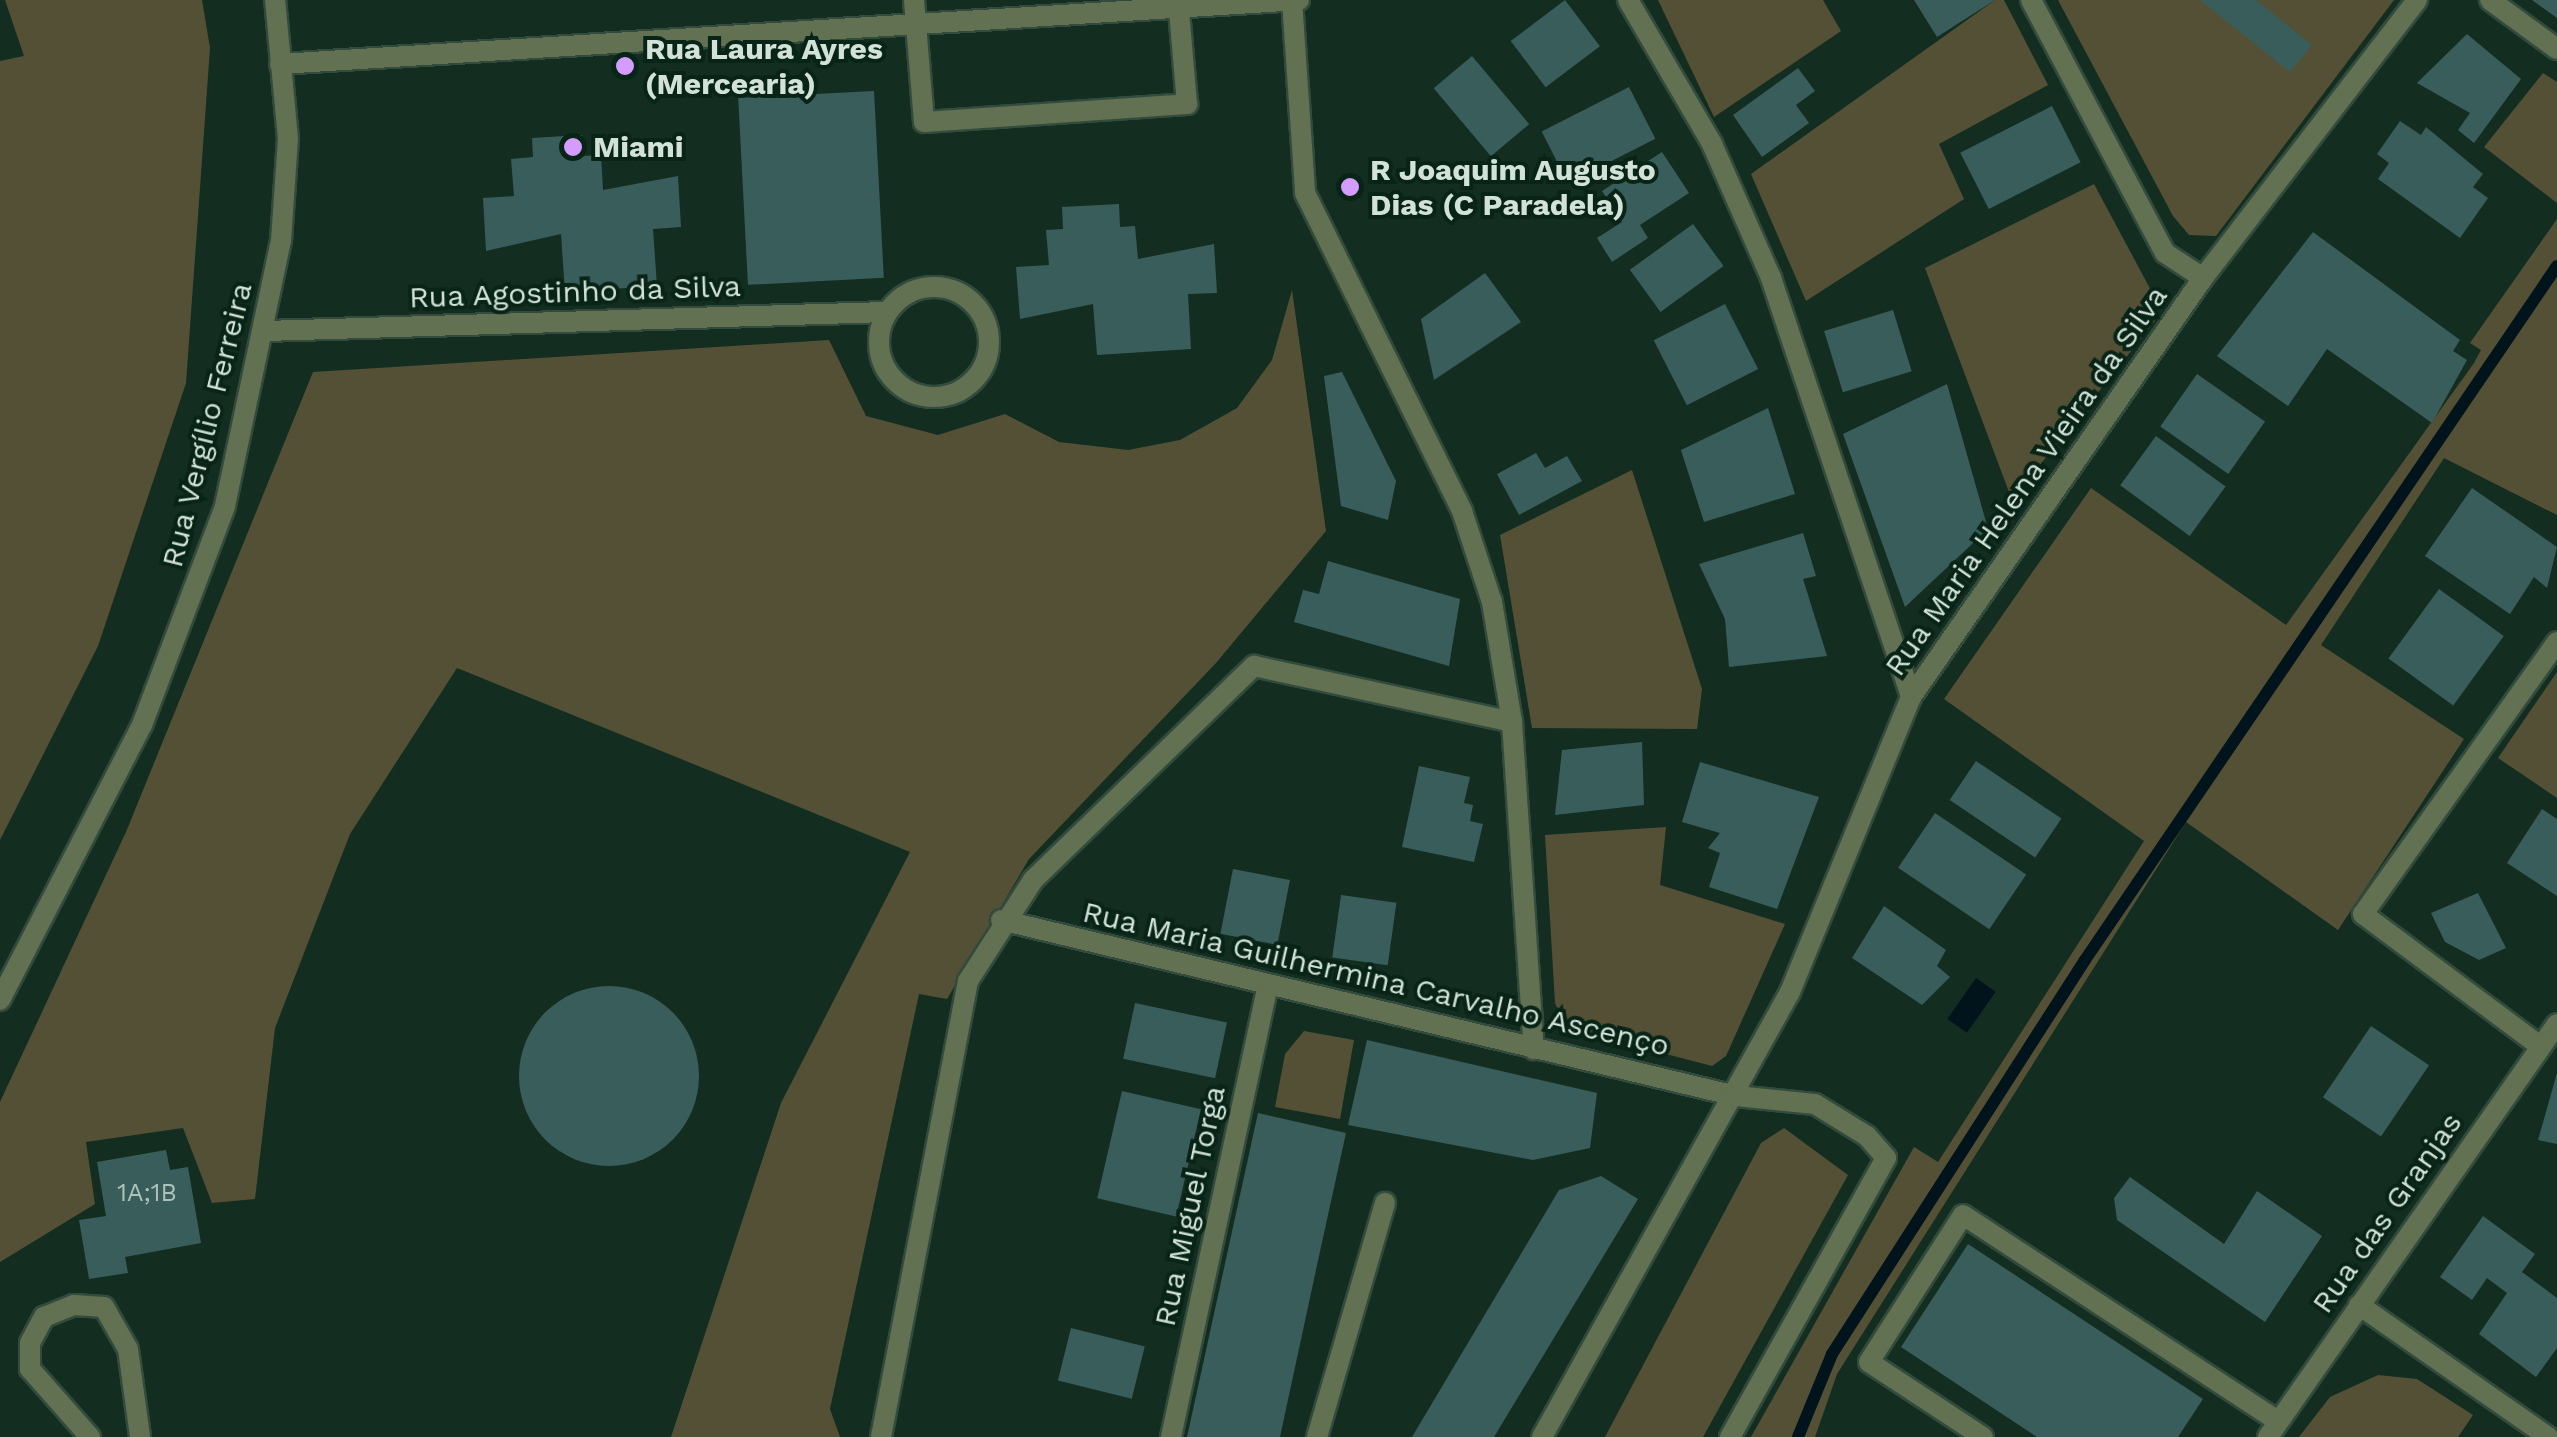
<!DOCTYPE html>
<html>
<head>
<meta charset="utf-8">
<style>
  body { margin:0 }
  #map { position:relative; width:2557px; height:1437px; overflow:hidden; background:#132e20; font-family:"Work Sans",sans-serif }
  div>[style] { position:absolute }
  .green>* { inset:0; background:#545036 }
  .water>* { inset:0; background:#01141b; transform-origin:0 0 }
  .stream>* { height:12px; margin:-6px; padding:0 6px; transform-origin:6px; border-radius:6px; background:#01141b }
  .building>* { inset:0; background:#395d5a; transform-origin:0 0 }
  .round { border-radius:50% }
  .roads { filter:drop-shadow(2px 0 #324b3d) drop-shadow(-2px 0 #324b3d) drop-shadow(0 2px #324b3d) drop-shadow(0 -2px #324b3d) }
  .lane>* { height:20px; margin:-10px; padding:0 10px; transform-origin:10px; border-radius:10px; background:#617152 }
  .street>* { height:20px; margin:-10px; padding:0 10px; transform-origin:10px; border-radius:10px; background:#617152 }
  .street>.ring { margin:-10px; padding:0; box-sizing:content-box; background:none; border:20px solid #617152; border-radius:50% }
  .dots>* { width:28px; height:28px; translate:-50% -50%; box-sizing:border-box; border:5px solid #082417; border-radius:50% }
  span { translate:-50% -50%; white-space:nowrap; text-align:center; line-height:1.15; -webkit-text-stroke:8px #082417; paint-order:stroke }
  .number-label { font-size:25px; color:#acc1b8 }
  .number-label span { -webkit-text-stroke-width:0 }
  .poi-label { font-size:30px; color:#d2e2d8; font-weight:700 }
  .left { translate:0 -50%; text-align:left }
  .street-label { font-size:30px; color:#d2e2d8 }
</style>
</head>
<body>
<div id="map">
  <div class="green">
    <i style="clip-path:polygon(5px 0,202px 0,210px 48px,186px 383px,98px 646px,0 840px,0 61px,24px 56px)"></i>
    <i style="clip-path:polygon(1658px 0,1823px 0,1841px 31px,1714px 117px)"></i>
    <i style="clip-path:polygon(1995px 0,2004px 0,2048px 85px,1939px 144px,1964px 199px,1806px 301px,1751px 174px)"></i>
    <i style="clip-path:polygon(2058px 0,2394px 0,2216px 236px,2189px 235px,2173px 216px)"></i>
    <i style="clip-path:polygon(2543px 73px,2557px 82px,2557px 203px,2484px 147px)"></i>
    <i style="clip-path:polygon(2094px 184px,2154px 296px,2155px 321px,2012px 500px,1925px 268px)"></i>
    <i style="clip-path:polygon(2557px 219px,2557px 515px,2444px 458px,2321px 645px,2464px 739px,2338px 930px,2186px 822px,1837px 1374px,1815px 1437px,1751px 1437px,1914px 1147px,1938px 1162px,2144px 841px,1944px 699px,2091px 488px,2286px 625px,2474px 363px,2481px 350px,2470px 343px)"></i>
    <i style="clip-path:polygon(1292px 290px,1326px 531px,1216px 663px,1029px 859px,947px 999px,919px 994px,830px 1409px,840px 1437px,671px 1437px,781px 1103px,910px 852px,457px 668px,350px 834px,275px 1028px,255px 1199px,212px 1203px,183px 1128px,86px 1142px,95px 1204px,0 1262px,0 1102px,126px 832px,313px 372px,829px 340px,866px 416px,938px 435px,1005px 414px,1059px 442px,1128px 450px,1180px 440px,1237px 408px,1272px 360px)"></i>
    <i style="clip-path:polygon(1632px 470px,1702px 689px,1697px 729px,1532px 728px,1500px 535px)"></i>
    <i style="clip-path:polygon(2557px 672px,2557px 798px,2498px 758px)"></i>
    <i style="clip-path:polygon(1666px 827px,1660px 885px,1785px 924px,1726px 1056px,1712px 1066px,1566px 1028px,1555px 1003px,1545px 835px)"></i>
    <i style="clip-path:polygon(1304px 1031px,1354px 1040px,1340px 1119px,1275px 1107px,1285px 1054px)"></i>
    <i style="clip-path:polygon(1784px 1128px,1848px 1175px,1703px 1437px,1605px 1437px,1761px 1143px)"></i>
    <i style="clip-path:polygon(2378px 1375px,2417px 1379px,2473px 1415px,2458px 1437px,2299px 1437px,2330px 1397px)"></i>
  </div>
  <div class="water">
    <i style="left:1976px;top:978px;width:24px;height:50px;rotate:35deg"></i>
  </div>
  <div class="stream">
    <i style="left:1798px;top:1437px;width:90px;rotate:-67.7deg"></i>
    <i style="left:1832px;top:1354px;width:468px;rotate:-57.3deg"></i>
    <i style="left:2085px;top:960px;width:839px;rotate:-55.78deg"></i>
  </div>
  <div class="building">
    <i style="left:1565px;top:0;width:58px;height:68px;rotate:53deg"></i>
    <i style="clip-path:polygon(1914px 0,1995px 0,1937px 37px)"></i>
    <i style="clip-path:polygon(2200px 0,2256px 0,2312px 45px,2290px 72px)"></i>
    <i style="clip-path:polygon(2532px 0,2557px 0,2557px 18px)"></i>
    <i style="clip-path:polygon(2467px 34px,2521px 79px,2474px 143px,2458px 130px,2470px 113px,2417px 83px)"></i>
    <i style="left:1472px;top:56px;width:89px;height:50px;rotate:50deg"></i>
    <i style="clip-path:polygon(1798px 68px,1815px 91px,1796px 105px,1809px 123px,1762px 157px,1733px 115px)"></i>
    <i style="left:1629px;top:87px;width:58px;height:98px;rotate:63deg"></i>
    <i style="left:874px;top:91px;width:187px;height:136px;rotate:87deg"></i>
    <i style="left:2052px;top:106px;width:63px;height:103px;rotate:63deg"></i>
    <i style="clip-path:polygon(2400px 121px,2421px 135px,2426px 127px,2483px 174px,2473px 187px,2488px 198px,2460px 238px,2378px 179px,2389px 163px,2377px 154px)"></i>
    <i style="clip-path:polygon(582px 135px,583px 156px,601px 155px,603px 190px,678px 176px,681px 227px,653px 229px,657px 286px,565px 292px,561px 234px,486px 251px,483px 198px,514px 196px,511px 159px,533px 157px,532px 138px)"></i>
    <i style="clip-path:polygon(1662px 152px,1689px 193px,1640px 225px,1648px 238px,1612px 262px,1597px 238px,1622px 222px,1602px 191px)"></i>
    <i style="clip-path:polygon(1119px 204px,1120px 227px,1135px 226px,1138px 259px,1214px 244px,1217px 293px,1188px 294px,1191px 349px,1097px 355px,1093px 304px,1020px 319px,1016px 267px,1049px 265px,1046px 230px,1063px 229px,1062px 207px)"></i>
    <i style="left:1693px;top:224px;width:52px;height:78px;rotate:54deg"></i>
    <i style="clip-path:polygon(2313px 232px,2460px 340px,2453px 351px,2467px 360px,2432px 423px,2327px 349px,2288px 406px,2217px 356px)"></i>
    <i style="clip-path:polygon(1485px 273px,1521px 322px,1434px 380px,1421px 319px)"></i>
    <i style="left:1725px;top:304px;width:73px;height:80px;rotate:63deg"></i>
    <i style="left:1893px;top:310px;width:64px;height:72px;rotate:73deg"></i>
    <i style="clip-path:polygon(1342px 372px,1396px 481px,1388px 520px,1341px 506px,1324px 376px)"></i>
    <i style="left:2197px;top:374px;width:83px;height:64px;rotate:35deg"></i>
    <i style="clip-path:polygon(1947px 384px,1988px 529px,1905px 607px,1843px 434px)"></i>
    <i style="clip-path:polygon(1768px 408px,1795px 494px,1704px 522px,1681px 450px)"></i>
    <i style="left:2156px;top:436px;width:86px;height:61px;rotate:36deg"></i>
    <i style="clip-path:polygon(1536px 453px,1545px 468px,1567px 456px,1582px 481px,1519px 515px,1497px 474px)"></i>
    <i style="clip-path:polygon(2472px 488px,2557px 547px,2547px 588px,2534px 577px,2510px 614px,2425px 556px)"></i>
    <i style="clip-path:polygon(1803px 533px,1816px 576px,1803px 579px,1827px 656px,1729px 667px,1725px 619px,1699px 564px)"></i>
    <i style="clip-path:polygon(1328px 561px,1460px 599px,1449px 666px,1294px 622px,1303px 590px,1319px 594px)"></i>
    <i style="left:2439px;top:589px;width:80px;height:86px;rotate:36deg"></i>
    <i style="clip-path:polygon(1642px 742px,1644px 805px,1555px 815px,1562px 750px)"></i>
    <i style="left:1976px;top:761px;width:103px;height:47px;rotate:34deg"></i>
    <i style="clip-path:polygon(1700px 762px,1819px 797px,1777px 909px,1709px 887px,1720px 853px,1708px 848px,1720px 833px,1682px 822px)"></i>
    <i style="clip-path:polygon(1419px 766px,1470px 777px,1464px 803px,1473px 805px,1470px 821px,1483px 824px,1474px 862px,1402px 847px)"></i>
    <i style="clip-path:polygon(2542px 809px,2557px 819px,2557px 896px,2507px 863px)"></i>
    <i style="left:1935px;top:813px;width:110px;height:66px;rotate:34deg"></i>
    <i style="left:1233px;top:869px;width:58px;height:66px;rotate:11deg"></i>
    <i style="clip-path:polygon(2478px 893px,2506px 948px,2479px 960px,2445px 942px,2431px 913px)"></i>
    <i style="left:1341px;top:895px;width:56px;height:63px;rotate:8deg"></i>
    <i style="clip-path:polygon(1884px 906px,1946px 950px,1937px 966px,1950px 977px,1922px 1005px,1852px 958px)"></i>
    <i class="round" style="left:519px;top:986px;width:180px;height:180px"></i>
    <i style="left:1135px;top:1003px;width:94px;height:57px;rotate:12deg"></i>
    <i style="left:2371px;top:1026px;width:70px;height:86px;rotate:34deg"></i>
    <i style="clip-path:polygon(1367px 1040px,1597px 1093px,1590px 1148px,1533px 1160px,1348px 1125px)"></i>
    <i style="clip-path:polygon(2557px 1073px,2557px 1144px,2538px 1140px)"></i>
    <i style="left:1122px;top:1091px;width:81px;height:110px;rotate:13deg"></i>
    <i style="clip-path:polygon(1258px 1113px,1346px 1133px,1319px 1256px,1280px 1437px,1187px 1437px)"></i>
    <i style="clip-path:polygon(166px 1150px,170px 1170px,188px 1167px,201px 1243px,125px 1257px,128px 1273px,89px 1279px,79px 1220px,106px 1216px,97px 1162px)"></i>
    <i style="clip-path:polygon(1601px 1176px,1638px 1199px,1494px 1437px,1412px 1437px,1559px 1190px)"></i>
    <i style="clip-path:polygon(2130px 1177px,2224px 1244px,2257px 1191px,2322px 1236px,2265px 1322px,2117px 1220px,2114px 1198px)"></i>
    <i style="clip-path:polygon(2483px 1216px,2535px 1254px,2522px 1272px,2557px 1298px,2557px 1348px,2536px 1377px,2479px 1334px,2507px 1293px,2487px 1278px,2472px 1300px,2440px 1277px)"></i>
    <i style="clip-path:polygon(1968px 1244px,2203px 1399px,2178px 1437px,2037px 1437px,1901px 1347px)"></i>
    <i style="left:1071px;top:1328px;width:76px;height:54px;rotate:14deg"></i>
  </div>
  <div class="roads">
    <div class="lane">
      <i style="left:914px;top:0;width:122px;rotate:85.3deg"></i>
      <i style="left:924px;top:122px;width:264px;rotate:-3.9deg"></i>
      <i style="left:1187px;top:104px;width:94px;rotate:-94.9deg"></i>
      <i style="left:90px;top:1437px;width:91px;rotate:-131.4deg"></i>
      <i style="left:30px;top:1369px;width:26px;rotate:-90deg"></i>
      <i style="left:30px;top:1343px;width:30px;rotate:-62deg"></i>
      <i style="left:44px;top:1317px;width:32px;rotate:-22deg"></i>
      <i style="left:74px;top:1305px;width:30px;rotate:4deg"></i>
      <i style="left:104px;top:1307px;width:48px;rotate:60.3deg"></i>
      <i style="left:128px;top:1349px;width:89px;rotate:82.2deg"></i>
      <i style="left:1983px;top:1437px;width:136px;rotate:-146.7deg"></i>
      <i style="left:1869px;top:1362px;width:174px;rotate:-57.4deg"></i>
      <i style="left:1963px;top:1215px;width:376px;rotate:33.2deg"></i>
    </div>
    <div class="street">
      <i style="left:1292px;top:0;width:193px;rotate:86.1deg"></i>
      <i style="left:1305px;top:193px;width:355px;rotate:63.7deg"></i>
      <i style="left:1462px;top:511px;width:96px;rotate:71.8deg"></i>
      <i style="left:1492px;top:602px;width:122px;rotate:80.5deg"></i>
      <i style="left:1512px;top:722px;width:328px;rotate:86.2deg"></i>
      <i style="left:1628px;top:0;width:167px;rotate:59.7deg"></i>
      <i style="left:1712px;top:144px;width:146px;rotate:66.2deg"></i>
      <i style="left:1771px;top:278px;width:442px;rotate:71.5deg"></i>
      <i style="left:2031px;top:0;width:286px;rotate:62.1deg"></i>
      <i style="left:2165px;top:253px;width:45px;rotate:33.3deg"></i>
      <i style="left:2490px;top:0;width:83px;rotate:36.2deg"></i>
      <i style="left:280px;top:64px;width:1021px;rotate:-3.59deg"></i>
      <i class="ring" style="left:879px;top:287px;width:90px;height:90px"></i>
      <i style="left:265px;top:331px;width:621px;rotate:-1.75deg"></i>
      <i style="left:1001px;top:920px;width:756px;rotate:13.47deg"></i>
      <i style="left:1736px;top:1096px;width:79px;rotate:5.8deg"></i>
      <i style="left:1815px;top:1104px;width:61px;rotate:31.6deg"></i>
      <i style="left:1867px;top:1136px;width:29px;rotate:49deg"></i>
      <i style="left:1886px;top:1158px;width:320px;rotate:119.2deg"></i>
      <i style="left:0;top:1000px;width:309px;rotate:-62.7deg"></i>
      <i style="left:142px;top:725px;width:234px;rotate:-69.2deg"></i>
      <i style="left:225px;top:506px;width:271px;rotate:-78.1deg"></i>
      <i style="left:281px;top:241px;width:102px;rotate:-86.1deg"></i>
      <i style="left:288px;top:139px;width:140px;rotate:-95.3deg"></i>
      <i style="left:2540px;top:1046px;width:221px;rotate:-143.3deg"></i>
      <i style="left:2363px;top:914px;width:334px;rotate:-54.5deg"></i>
      <i style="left:2359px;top:1305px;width:231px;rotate:34.9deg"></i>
      <i style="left:881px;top:1437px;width:464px;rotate:-79.2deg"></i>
      <i style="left:968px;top:981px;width:120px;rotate:-57.2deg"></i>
      <i style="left:1033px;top:880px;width:308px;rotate:-44.1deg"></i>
      <i style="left:1254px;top:666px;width:264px;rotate:12.2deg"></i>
      <i style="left:1171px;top:1437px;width:459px;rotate:-77.9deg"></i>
      <i style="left:1317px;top:1437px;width:244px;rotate:-73.8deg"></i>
      <i style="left:1542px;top:1437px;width:509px;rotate:-60.87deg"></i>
      <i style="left:1790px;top:992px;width:319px;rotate:-67.7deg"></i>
      <i style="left:1911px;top:697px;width:511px;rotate:-55.13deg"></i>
      <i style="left:2203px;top:278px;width:351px;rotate:-52.4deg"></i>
      <i style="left:2268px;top:1437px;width:504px;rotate:-55.02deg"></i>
    </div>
  </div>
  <div class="dots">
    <i style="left:625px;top:66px;background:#d49cfc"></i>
    <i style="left:573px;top:147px;background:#d49cfc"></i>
    <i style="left:1350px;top:187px;background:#d49cfc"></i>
  </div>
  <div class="number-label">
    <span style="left:147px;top:1193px">1A;1B</span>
  </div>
  <div class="poi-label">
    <span class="left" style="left:645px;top:66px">Rua Laura Ayres<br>(Mercearia)</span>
    <span class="left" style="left:593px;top:147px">Miami</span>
    <span class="left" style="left:1370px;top:187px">R Joaquim Augusto<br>Dias (C Paradela)</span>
  </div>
  <div class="street-label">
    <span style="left:575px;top:292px;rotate:-2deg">Rua Agostinho da Silva</span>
    <span style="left:207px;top:425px;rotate:-76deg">Rua Vergílio Ferreira</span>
    <span style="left:2026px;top:481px;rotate:-55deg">Rua Maria Helena Vieira da Silva</span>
    <span style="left:1376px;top:979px;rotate:13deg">Rua Maria Guilhermina Carvalho Ascenço</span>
    <span style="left:1190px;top:1206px;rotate:-78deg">Rua Miguel Torga</span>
    <span style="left:2387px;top:1213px;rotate:-55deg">Rua das Granjas</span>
  </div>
</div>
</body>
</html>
